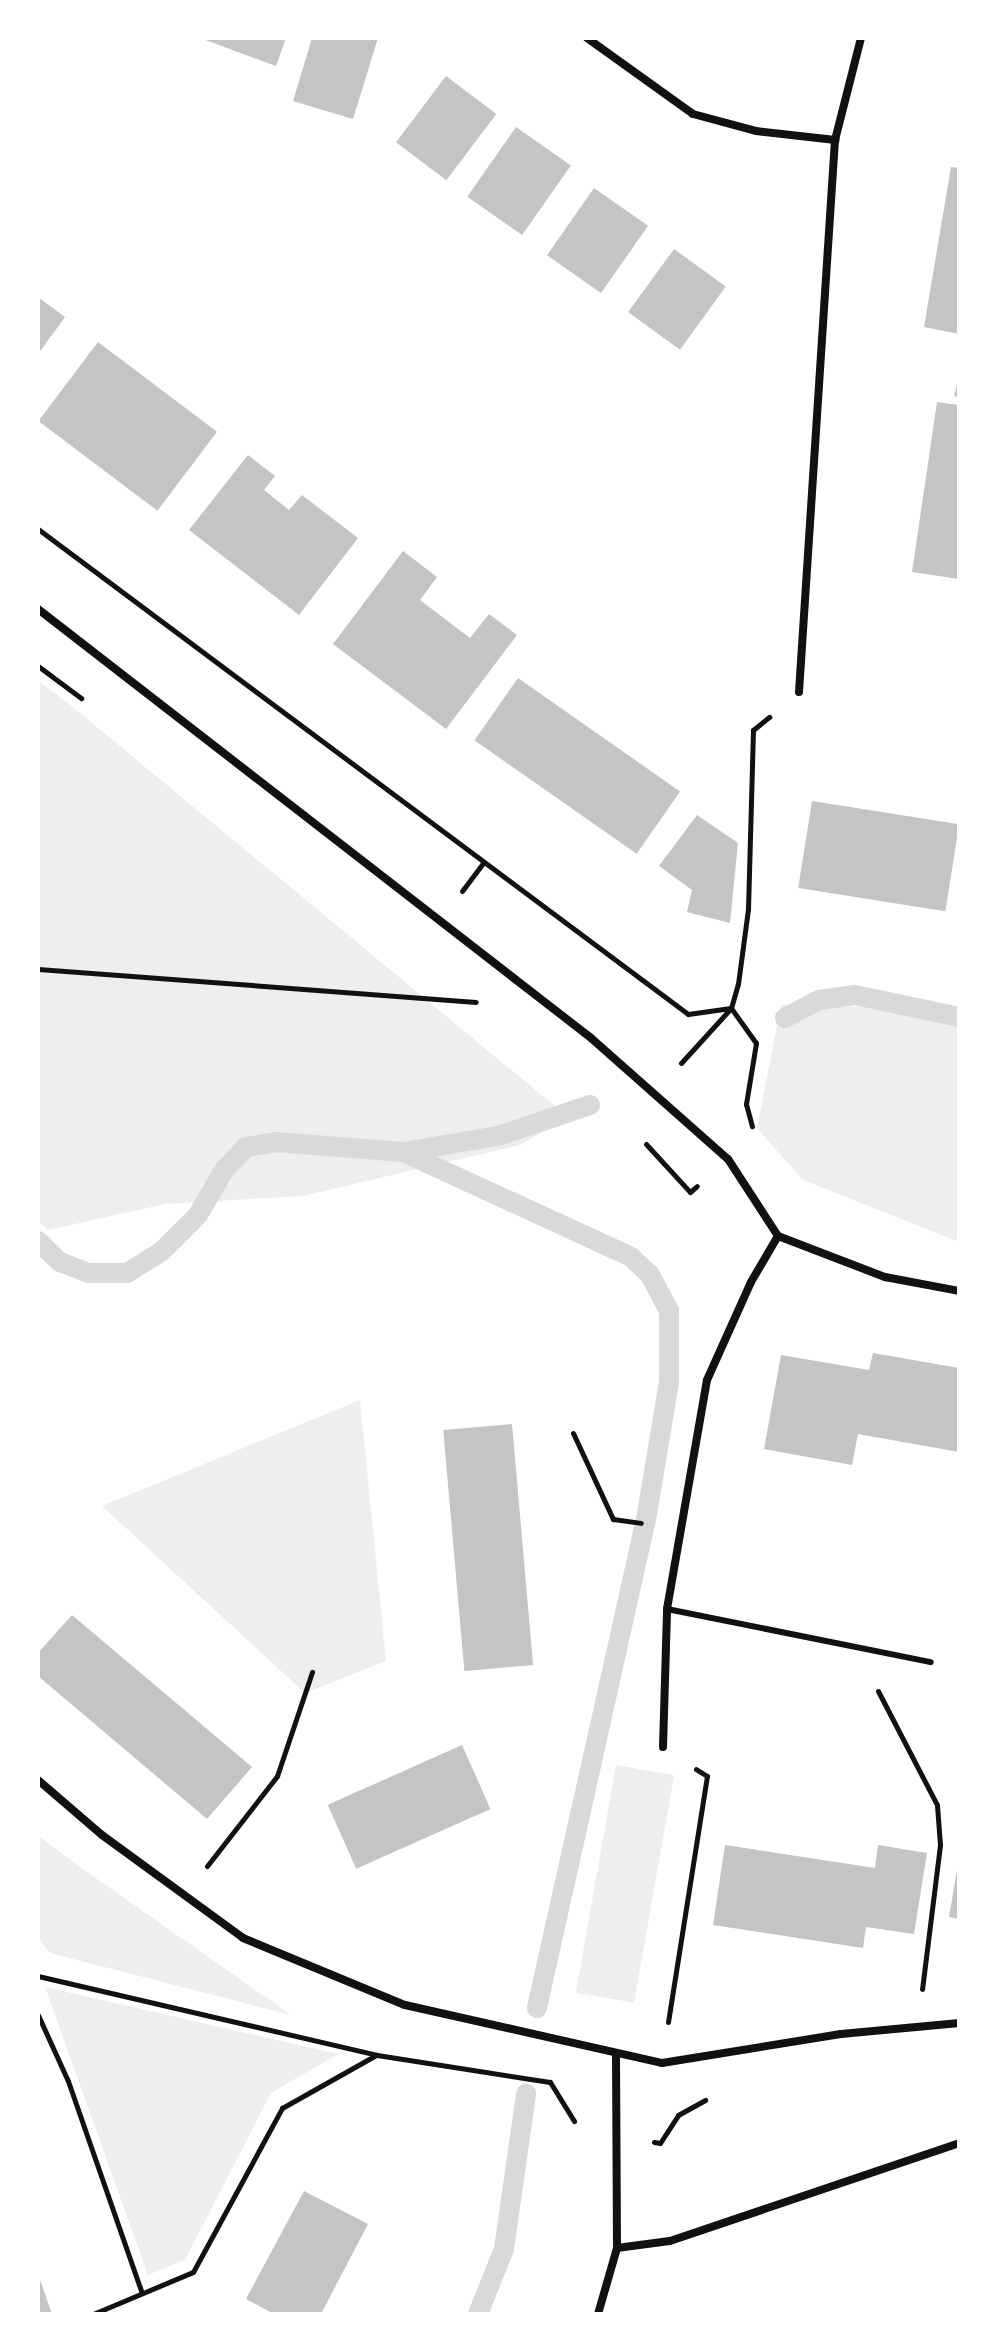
<!DOCTYPE html>
<html>
<head>
<meta charset="utf-8">
<style>
  body { margin:0 }
  #map { position:relative; width:997px; height:2352px; overflow:hidden; background:#fff; font-family:"Source Sans 3",sans-serif }
  div>[style] { position:absolute }
  .green>* { inset:0; background:#eee; transform-origin:0 0 }
  .stream>* { height:20px; margin:-10px; padding:0 10px; transform-origin:10px; border-radius:10px; background:#d9d9d9 }
  .building>* { inset:0; background:#c4c4c4; transform-origin:0 0 }
  .path>* { height:5px; margin:-2.5px; padding:0 2.5px; transform-origin:2.5px; border-radius:2.5px; background:#111 }
  .service>* { height:6px; margin:-3px; padding:0 3px; transform-origin:3px; border-radius:3px; background:#111 }
  .minor>* { height:8px; margin:-4px; padding:0 4px; transform-origin:4px; border-radius:4px; background:#111 }
  span { translate:-50% -50%; white-space:nowrap; text-align:center; line-height:1.15; -webkit-text-stroke:6px #fff; paint-order:stroke }
  .frame { position:absolute; inset:0; border:40px solid #fff; pointer-events:none }
</style>
</head>
<body>
<div id="map">
  <div class="green">
    <i style="clip-path:polygon(38px 681px,69px 704px,568px 1117px,520px 1145px,303px 1196px,165px 1204px,48px 1230px,38px 1221px)"></i>
    <i style="clip-path:polygon(781px 1005px,959px 1009px,959px 1242px,803px 1180px,757px 1128px)"></i>
    <i style="clip-path:polygon(360px 1400px,386px 1661px,305px 1693px,102px 1506px)"></i>
    <i style="left:616px;top:1765px;width:59px;height:231px;rotate:10deg"></i>
    <i style="clip-path:polygon(38px 1835px,73px 1862px,291px 2015px,50px 1953px,38px 1939px)"></i>
    <i style="clip-path:polygon(45px 1987px,338px 2054px,271px 2093px,185px 2260px,148px 2275px)"></i>
  </div>
  <div class="stream">
    <i style="left:785px;top:1018px;width:38px;rotate:-28deg"></i>
    <i style="left:819px;top:1000px;width:36px;rotate:-8deg"></i>
    <i style="left:855px;top:995px;width:106px;rotate:11.9deg"></i>
    <i style="left:403px;top:1152px;width:251px;rotate:24.7deg"></i>
    <i style="left:631px;top:1257px;width:26px;rotate:43deg"></i>
    <i style="left:650px;top:1275px;width:40px;rotate:62deg"></i>
    <i style="left:669px;top:1310px;width:72px;rotate:90deg"></i>
    <i style="left:669px;top:1382px;width:139px;rotate:99.5deg"></i>
    <i style="left:646px;top:1519px;width:501px;rotate:102.57deg"></i>
    <i style="left:38px;top:1241px;width:30px;rotate:44deg"></i>
    <i style="left:60px;top:1262px;width:30px;rotate:21deg"></i>
    <i style="left:88px;top:1273px;width:39px"></i>
    <i style="left:127px;top:1273px;width:40px;rotate:-32deg"></i>
    <i style="left:161px;top:1252px;width:52px;rotate:-45deg"></i>
    <i style="left:198px;top:1215px;width:52px;rotate:-60deg"></i>
    <i style="left:224px;top:1170px;width:32px;rotate:-46deg"></i>
    <i style="left:246px;top:1147px;width:30px;rotate:-9deg"></i>
    <i style="left:276px;top:1142px;width:127px;rotate:4.5deg"></i>
    <i style="left:403px;top:1152px;width:96px;rotate:-9.6deg"></i>
    <i style="left:498px;top:1136px;width:97px;rotate:-18.6deg"></i>
    <i style="left:478px;top:2314px;width:70px;rotate:-68.2deg"></i>
    <i style="left:504px;top:2249px;width:157px;rotate:-81.9deg"></i>
  </div>
  <div class="building">
    <i style="clip-path:polygon(200px 38px,286px 38px,276px 66px)"></i>
    <i style="clip-path:polygon(312px 38px,378px 38px,353px 119px,293px 101px)"></i>
    <i style="left:446px;top:76px;width:63px;height:83px;rotate:37deg"></i>
    <i style="left:516px;top:127px;width:67px;height:85px;rotate:35deg"></i>
    <i style="clip-path:polygon(951px 167px,959px 168px,959px 334px,924px 327px)"></i>
    <i style="left:594px;top:188px;width:66px;height:82px;rotate:35deg"></i>
    <i style="left:674px;top:249px;width:64px;height:78px;rotate:36deg"></i>
    <i style="clip-path:polygon(38px 297px,65px 317px,38px 354px)"></i>
    <i style="left:98px;top:342px;width:149px;height:99px;rotate:37deg"></i>
    <i style="clip-path:polygon(959px 377px,959px 397px,954px 396px)"></i>
    <i style="clip-path:polygon(937px 402px,959px 405px,959px 579px,912px 572px)"></i>
    <i style="clip-path:polygon(248px 455px,275px 476px,264px 490px,289px 510px,302px 495px,358px 538px,299px 615px,189px 530px)"></i>
    <i style="clip-path:polygon(403px 551px,437px 577px,420px 600px,470px 638px,489px 614px,517px 635px,446px 729px,333px 644px)"></i>
    <i style="left:518px;top:678px;width:198px;height:76px;rotate:35deg"></i>
    <i style="left:812px;top:801px;width:149px;height:88px;rotate:9deg"></i>
    <i style="clip-path:polygon(697px 815px,738px 843px,730px 923px,687px 912px,692px 890px,659px 866px)"></i>
    <i style="clip-path:polygon(873px 1353px,959px 1368px,959px 1452px,858px 1434px,852px 1465px,764px 1449px,781px 1355px,869px 1370px)"></i>
    <i style="left:512px;top:1424px;width:242px;height:69px;rotate:85deg"></i>
    <i style="clip-path:polygon(72px 1615px,252px 1767px,207px 1819px,38px 1676px,38px 1653px)"></i>
    <i style="left:462px;top:1745px;width:70px;height:147px;rotate:66deg"></i>
    <i style="clip-path:polygon(725px 1845px,875px 1868px,878px 1845px,927px 1853px,914px 1934px,866px 1927px,863px 1948px,713px 1925px)"></i>
    <i style="clip-path:polygon(957px 1870px,959px 1870px,959px 1919px,949px 1917px)"></i>
    <i style="clip-path:polygon(304px 2191px,368px 2224px,321px 2314px,274px 2314px,246px 2299px)"></i>
    <i style="clip-path:polygon(38px 2274px,52px 2314px,38px 2314px)"></i>
  </div>
  <div class="path">
    <i style="left:38px;top:529px;width:811px;rotate:36.73deg"></i>
    <i style="left:688px;top:1014px;width:43px;rotate:-7.9deg"></i>
    <i style="left:731px;top:1008px;width:43px;rotate:54.5deg"></i>
    <i style="left:756px;top:1043px;width:62px;rotate:99.3deg"></i>
    <i style="left:746px;top:1104px;width:23px;rotate:75deg"></i>
    <i style="left:38px;top:666px;width:54px;rotate:36.7deg"></i>
    <i style="left:462px;top:891px;width:35px;rotate:-53deg"></i>
    <i style="left:38px;top:969px;width:439px;rotate:4.3deg"></i>
    <i style="left:681px;top:1063px;width:74px;rotate:-47.7deg"></i>
    <i style="left:731px;top:1008px;width:25px;rotate:-74deg"></i>
    <i style="left:738px;top:984px;width:76px;rotate:-82.4deg"></i>
    <i style="left:748px;top:909px;width:179px;rotate:-88.4deg"></i>
    <i style="left:753px;top:730px;width:21px;rotate:-39deg"></i>
    <i style="left:646px;top:1144px;width:65px;rotate:47.5deg"></i>
    <i style="left:690px;top:1192px;width:9px;rotate:-41deg"></i>
    <i style="left:573px;top:1433px;width:95px;rotate:65.1deg"></i>
    <i style="left:613px;top:1519px;width:28px;rotate:8deg"></i>
    <i style="left:878px;top:1691px;width:128px;rotate:62.6deg"></i>
    <i style="left:937px;top:1805px;width:40px;rotate:85.7deg"></i>
    <i style="left:940px;top:1845px;width:145px;rotate:97.1deg"></i>
    <i style="left:207px;top:1866px;width:114px;rotate:-52.1deg"></i>
    <i style="left:277px;top:1776px;width:110px;rotate:-71.4deg"></i>
    <i style="left:38px;top:1976px;width:348px;rotate:13.1deg"></i>
    <i style="left:377px;top:2055px;width:175px;rotate:8.9deg"></i>
    <i style="left:550px;top:2082px;width:46px;rotate:58.4deg"></i>
    <i style="left:38px;top:2015px;width:72px;rotate:65.6deg"></i>
    <i style="left:68px;top:2081px;width:222px;rotate:70.8deg"></i>
    <i style="left:668px;top:2022px;width:249px;rotate:-81deg"></i>
    <i style="left:707px;top:1776px;width:13px;rotate:-148deg"></i>
    <i style="left:654px;top:2142px;width:6px;rotate:9deg"></i>
    <i style="left:660px;top:2143px;width:33px;rotate:-57deg"></i>
    <i style="left:678px;top:2115px;width:31px;rotate:-29deg"></i>
    <i style="left:93px;top:2314px;width:108px;rotate:-22.8deg"></i>
    <i style="left:193px;top:2272px;width:187px;rotate:-61.5deg"></i>
    <i style="left:282px;top:2108px;width:108px;rotate:-29.4deg"></i>
  </div>
  <div class="service">
    <i style="left:667px;top:1609px;width:269px;rotate:11.4deg"></i>
  </div>
  <div class="minor">
    <i style="left:587px;top:38px;width:130px;rotate:35.6deg"></i>
    <i style="left:693px;top:114px;width:65px;rotate:15.1deg"></i>
    <i style="left:756px;top:131px;width:80px;rotate:6.5deg"></i>
    <i style="left:38px;top:609px;width:700px;rotate:37.8deg"></i>
    <i style="left:591px;top:1038px;width:183px;rotate:41.5deg"></i>
    <i style="left:728px;top:1159px;width:92px;rotate:57deg"></i>
    <i style="left:778px;top:1236px;width:115px;rotate:21deg"></i>
    <i style="left:885px;top:1277px;width:75px;rotate:10.7deg"></i>
    <i style="left:799px;top:692px;width:553px;rotate:-86.27deg"></i>
    <i style="left:835px;top:140px;width:105px;rotate:-75.7deg"></i>
    <i style="left:663px;top:1747px;width:138px;rotate:-88.3deg"></i>
    <i style="left:667px;top:1609px;width:232px;rotate:-80.1deg"></i>
    <i style="left:707px;top:1380px;width:107px;rotate:-65.8deg"></i>
    <i style="left:751px;top:1282px;width:53px;rotate:-59.6deg"></i>
    <i style="left:38px;top:1780px;width:84px;rotate:40.7deg"></i>
    <i style="left:102px;top:1835px;width:175px;rotate:36.1deg"></i>
    <i style="left:243px;top:1938px;width:175px;rotate:22.5deg"></i>
    <i style="left:405px;top:2005px;width:263px;rotate:12.7deg"></i>
    <i style="left:662px;top:2063px;width:181px;rotate:-9.2deg"></i>
    <i style="left:841px;top:2034px;width:119px;rotate:-5.3deg"></i>
    <i style="left:616px;top:2056px;width:192px;rotate:89.7deg"></i>
    <i style="left:598px;top:2314px;width:69px;rotate:-73.9deg"></i>
    <i style="left:617px;top:2248px;width:53px;rotate:-7.5deg"></i>
    <i style="left:670px;top:2241px;width:305px;rotate:-18.7deg"></i>
  </div>
  <div class="frame"></div>
</div>
</body>
</html>
